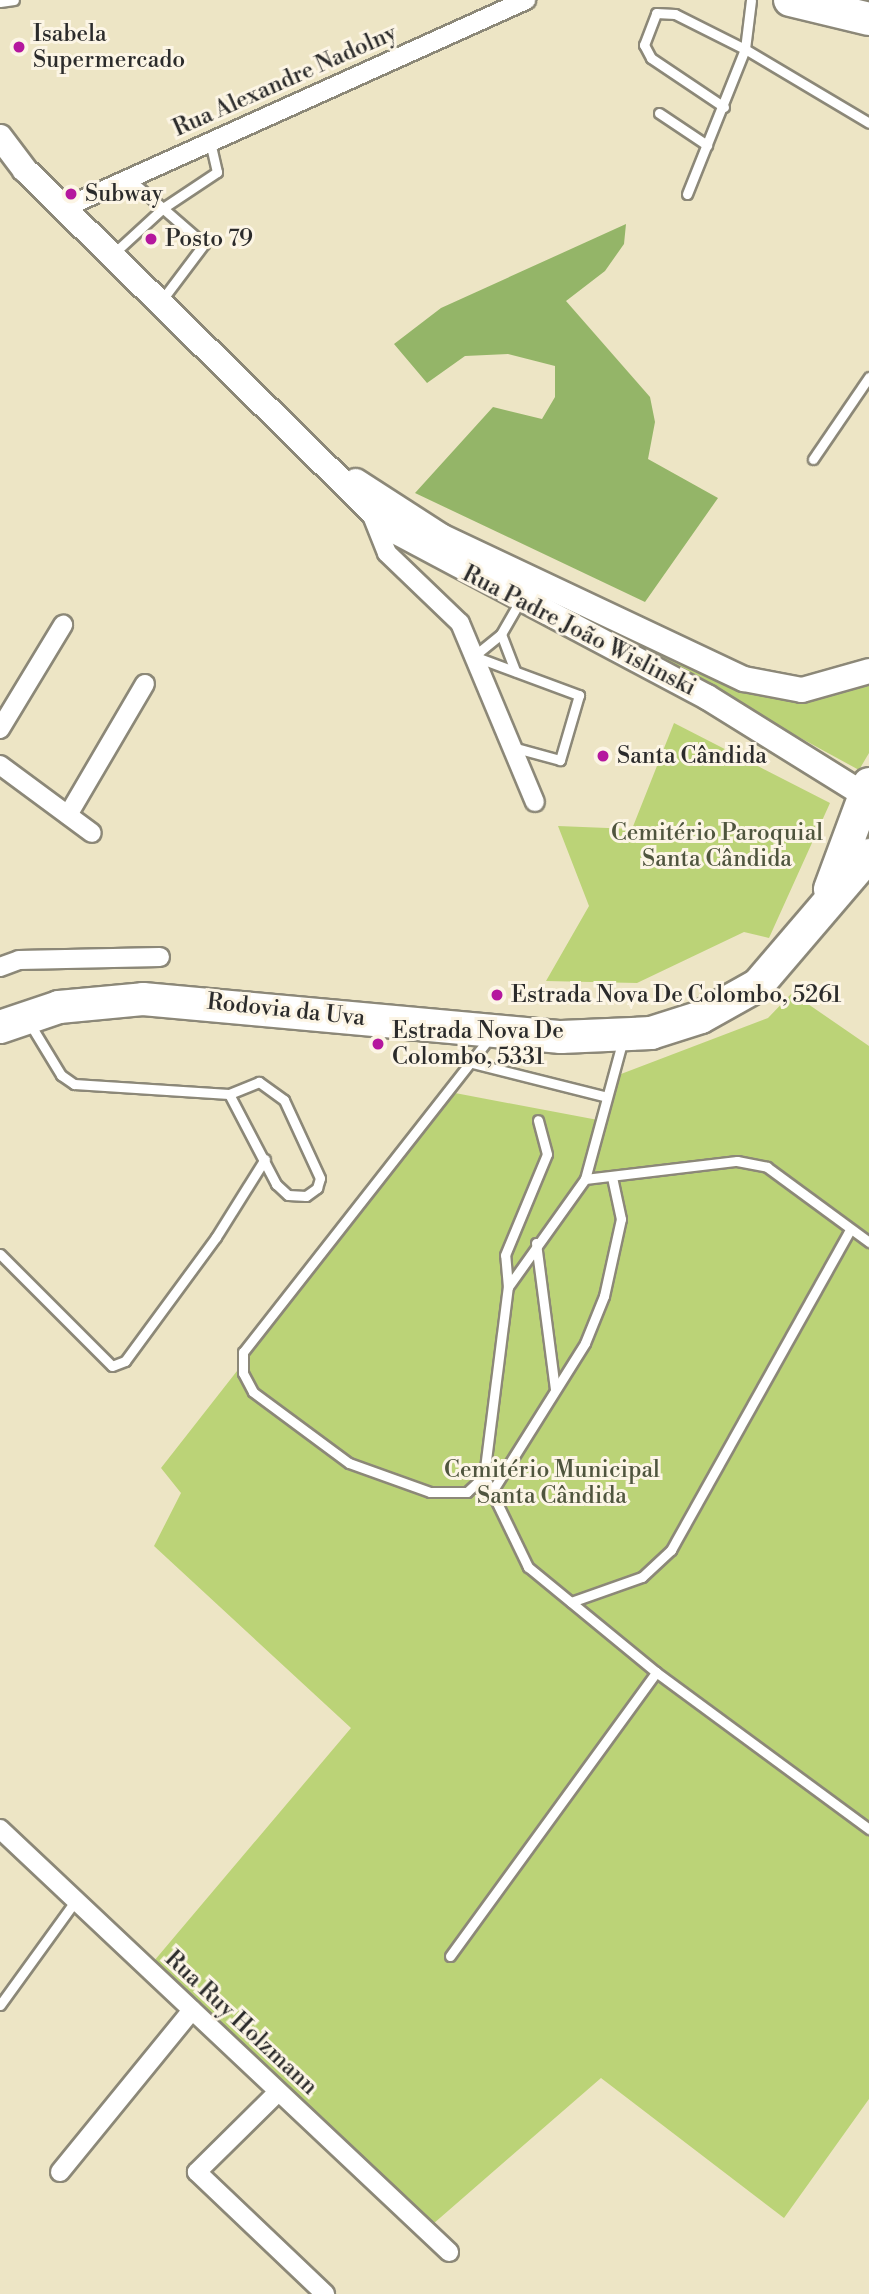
<!DOCTYPE html>
<html>
<head>
<meta charset="utf-8">
<style>
  body { margin:0 }
  #map { position:relative; width:869px; height:2294px; overflow:hidden; background:#ede5c5; font-family:"Libre Bodoni",serif }
  div>[style] { position:absolute }
  .green>* { inset:0; background:#bbd377 }
  .forest>* { inset:0; background:#94b568 }
  .roads { filter:drop-shadow(2px 0 #8c8878) drop-shadow(-2px 0 #8c8878) drop-shadow(0 2px #8c8878) drop-shadow(0 -2px #8c8878) }
  .lane>* { height:9px; margin:-4.5px; padding:0 4.5px; transform-origin:4.5px; border-radius:4.5px; background:#fff }
  .street>* { height:18px; margin:-9px; padding:0 9px; transform-origin:9px; border-radius:9px; background:#fff }
  .secondary>* { height:24px; margin:-12px; padding:0 12px; transform-origin:12px; border-radius:12px; background:#fff }
  .highway>* { height:32px; margin:-16px; padding:0 16px; transform-origin:16px; border-radius:16px; background:#fff }
  .dots>* { width:19px; height:19px; translate:-50% -50%; box-sizing:border-box; border:4px solid #fcf5e5; border-radius:50% }
  span { translate:-50% -50%; white-space:nowrap; text-align:center; line-height:1.15; -webkit-text-stroke:6px #fcf5e5; paint-order:stroke }
  .poi-label { font-size:23px; color:#2b2b2b }
  .left { translate:0 -50%; text-align:left }
  .street-label { font-size:23px; color:#2b2b2b }
  .park-label { font-size:23px; color:#4f553e }
</style>
</head>
<body>
<div id="map">
  <div class="green">
    <i style="clip-path:polygon(553px 603px,803px 700px,869px 682px,869px 753px,859px 770px)"></i>
    <i style="clip-path:polygon(674px 723px,830px 803px,769px 938px,744px 932px,637px 983px,546px 981px,589px 906px,558px 826px,632px 829px)"></i>
    <i style="clip-path:polygon(792px 993px,869px 1046px,869px 2099px,784px 2218px,601px 2078px,433px 2224px,154px 1961px,351px 1728px,154px 1546px,181px 1493px,161px 1468px,455px 1093px,598px 1120px,621px 1074px,768px 1018px)"></i>
  </div>
  <div class="forest">
    <i style="clip-path:polygon(626px 224px,624px 244px,605px 271px,566px 301px,650px 397px,655px 422px,648px 459px,718px 498px,645px 602px,415px 493px,493px 407px,542px 419px,555px 397px,555px 366px,508px 354px,465px 356px,427px 383px,394px 344px,441px 308px)"></i>
  </div>
  <div class="roads">
    <div class="lane">
      <i style="left:0;top:2px;width:14px;rotate:-8deg"></i>
      <i style="left:724px;top:107px;width:88px;rotate:-146.1deg"></i>
      <i style="left:651px;top:58px;width:15px;rotate:-118deg"></i>
      <i style="left:644px;top:45px;width:34px;rotate:-69deg"></i>
      <i style="left:656px;top:13px;width:19px;rotate:3deg"></i>
      <i style="left:675px;top:14px;width:78px;rotate:26.6deg"></i>
      <i style="left:745px;top:49px;width:144px;rotate:30.8deg"></i>
      <i style="left:659px;top:113px;width:58px;rotate:33.7deg"></i>
      <i style="left:128px;top:178px;width:101px;rotate:41deg"></i>
      <i style="left:204px;top:244px;width:71px;rotate:127deg"></i>
      <i style="left:687px;top:194px;width:156px;rotate:-68.2deg"></i>
      <i style="left:745px;top:49px;width:49px;rotate:-83deg"></i>
      <i style="left:113px;top:254px;width:68px;rotate:-42.6deg"></i>
      <i style="left:163px;top:208px;width:65px;rotate:-33.7deg"></i>
      <i style="left:217px;top:172px;width:31px;rotate:-103deg"></i>
      <i style="left:813px;top:459px;width:99px;rotate:-55.7deg"></i>
      <i style="left:501px;top:634px;width:40px;rotate:69deg"></i>
      <i style="left:474px;top:656px;width:35px;rotate:-39deg"></i>
      <i style="left:501px;top:634px;width:38px;rotate:-60deg"></i>
      <i style="left:476px;top:657px;width:110px;rotate:20.3deg"></i>
      <i style="left:579px;top:695px;width:68px;rotate:106.3deg"></i>
      <i style="left:560px;top:760px;width:50px;rotate:-164.8deg"></i>
      <i style="left:30px;top:1024px;width:60px;rotate:58.7deg"></i>
      <i style="left:61px;top:1075px;width:16px;rotate:35deg"></i>
      <i style="left:74px;top:1084px;width:155px;rotate:3.7deg"></i>
      <i style="left:229px;top:1094px;width:102px;rotate:62.4deg"></i>
      <i style="left:276px;top:1184px;width:16px;rotate:43deg"></i>
      <i style="left:288px;top:1195px;width:18px;rotate:3deg"></i>
      <i style="left:306px;top:1196px;width:14px;rotate:-36deg"></i>
      <i style="left:317px;top:1188px;width:10px;rotate:-73deg"></i>
      <i style="left:320px;top:1178px;width:86px;rotate:-114.8deg"></i>
      <i style="left:284px;top:1100px;width:31px;rotate:-144deg"></i>
      <i style="left:259px;top:1082px;width:32px;rotate:158deg"></i>
      <i style="left:491px;top:1036px;width:402px;rotate:128.1deg"></i>
      <i style="left:243px;top:1352px;width:21px;rotate:90deg"></i>
      <i style="left:243px;top:1373px;width:21px;rotate:62deg"></i>
      <i style="left:253px;top:1392px;width:119px;rotate:36.5deg"></i>
      <i style="left:349px;top:1463px;width:86px;rotate:19.7deg"></i>
      <i style="left:430px;top:1492px;width:37px"></i>
      <i style="left:467px;top:1492px;width:23px;rotate:-43deg"></i>
      <i style="left:484px;top:1476px;width:191px;rotate:-82.8deg"></i>
      <i style="left:508px;top:1287px;width:133px;rotate:-54.5deg"></i>
      <i style="left:585px;top:1179px;width:145px;rotate:-74.8deg"></i>
      <i style="left:472px;top:1063px;width:135px;rotate:14.1deg"></i>
      <i style="left:585px;top:1179px;width:153px;rotate:-6.8deg"></i>
      <i style="left:737px;top:1161px;width:31px;rotate:11deg"></i>
      <i style="left:767px;top:1167px;width:127px;rotate:36.3deg"></i>
      <i style="left:536px;top:1243px;width:148px;rotate:82.6deg"></i>
      <i style="left:0;top:1254px;width:158px;rotate:45deg"></i>
      <i style="left:112px;top:1366px;width:14px;rotate:-21deg"></i>
      <i style="left:125px;top:1361px;width:154px;rotate:-53.7deg"></i>
      <i style="left:216px;top:1237px;width:92px;rotate:-57.9deg"></i>
      <i style="left:508px;top:1287px;width:32px;rotate:-95deg"></i>
      <i style="left:505px;top:1255px;width:109px;rotate:-67.4deg"></i>
      <i style="left:547px;top:1154px;width:35px;rotate:-105deg"></i>
      <i style="left:491px;top:1493px;width:177px;rotate:-57.9deg"></i>
      <i style="left:585px;top:1343px;width:51px;rotate:-68deg"></i>
      <i style="left:604px;top:1296px;width:79px;rotate:-77.6deg"></i>
      <i style="left:621px;top:1219px;width:43px;rotate:-102.1deg"></i>
      <i style="left:571px;top:1602px;width:75px;rotate:-19.4deg"></i>
      <i style="left:642px;top:1577px;width:40px;rotate:-43deg"></i>
      <i style="left:671px;top:1550px;width:365px;rotate:-60.8deg"></i>
      <i style="left:656px;top:1672px;width:265px;rotate:36.4deg"></i>
      <i style="left:450px;top:1956px;width:351px;rotate:-54deg"></i>
      <i style="left:656px;top:1672px;width:166px;rotate:-140.6deg"></i>
      <i style="left:528px;top:1567px;width:101px;rotate:-115.8deg"></i>
      <i style="left:0;top:2005px;width:130px;rotate:-54.1deg"></i>
    </div>
    <div class="street">
      <i style="left:64px;top:208px;width:507px;rotate:-24.24deg"></i>
      <i style="left:371px;top:513px;width:43px;rotate:68.2deg"></i>
      <i style="left:387px;top:553px;width:101px;rotate:43.8deg"></i>
      <i style="left:460px;top:623px;width:194px;rotate:67.3deg"></i>
      <i style="left:0;top:729px;width:122px;rotate:-58.8deg"></i>
      <i style="left:0;top:765px;width:114px;rotate:36.5deg"></i>
      <i style="left:68px;top:815px;width:152px;rotate:-59.6deg"></i>
      <i style="left:0;top:967px;width:20px;rotate:-20deg"></i>
      <i style="left:19px;top:960px;width:141px;rotate:-1.2deg"></i>
      <i style="left:0;top:1829px;width:617px;rotate:43.29deg"></i>
      <i style="left:278px;top:2092px;width:114px;rotate:135.4deg"></i>
      <i style="left:197px;top:2172px;width:177px;rotate:43.6deg"></i>
      <i style="left:60px;top:2172px;width:209px;rotate:-50.8deg"></i>
    </div>
    <div class="secondary">
      <i style="left:0;top:137px;width:41px;rotate:52.9deg"></i>
      <i style="left:25px;top:170px;width:511px;rotate:44.52deg"></i>
      <i style="left:389px;top:528px;width:360px;rotate:28deg"></i>
      <i style="left:707px;top:697px;width:191px;rotate:31.9deg"></i>
      <i style="left:356px;top:481px;width:101px;rotate:32.9deg"></i>
      <i style="left:441px;top:536px;width:335px;rotate:25.3deg"></i>
      <i style="left:744px;top:679px;width:59px;rotate:10.7deg"></i>
      <i style="left:802px;top:690px;width:70px;rotate:-15.8deg"></i>
    </div>
    <div class="highway">
      <i style="left:790px;top:0;width:81px;rotate:13.5deg"></i>
      <i style="left:830px;top:889px;width:112px;rotate:-69.6deg"></i>
      <i style="left:0;top:1027px;width:62px;rotate:-18.7deg"></i>
      <i style="left:59px;top:1007px;width:84px;rotate:-5.4deg"></i>
      <i style="left:143px;top:999px;width:420px;rotate:5.2deg"></i>
      <i style="left:561px;top:1037px;width:90px;rotate:-2.5deg"></i>
      <i style="left:651px;top:1033px;width:52px;rotate:-17.7deg"></i>
      <i style="left:701px;top:1017px;width:65px;rotate:-29.3deg"></i>
      <i style="left:758px;top:985px;width:171px;rotate:-49.5deg"></i>
    </div>
  </div>
  <div class="dots">
    <i style="left:19px;top:47px;background:#b5179e"></i>
    <i style="left:71px;top:194px;background:#b5179e"></i>
    <i style="left:151px;top:239px;background:#b5179e"></i>
    <i style="left:603px;top:756px;background:#b5179e"></i>
    <i style="left:497px;top:995px;background:#b5179e"></i>
    <i style="left:378px;top:1044px;background:#b5179e"></i>
  </div>
  <div class="poi-label">
    <span class="left" style="left:33px;top:47px">Isabela<br>Supermercado</span>
    <span class="left" style="left:85px;top:194px">Subway</span>
    <span class="left" style="left:165px;top:239px">Posto 79</span>
    <span class="left" style="left:617px;top:756px">Santa Cândida</span>
    <span class="left" style="left:511px;top:995px">Estrada Nova De Colombo, 5261</span>
    <span class="left" style="left:392px;top:1044px">Estrada Nova De<br>Colombo, 5331</span>
  </div>
  <div class="street-label">
    <span style="left:285px;top:81px;rotate:-24deg">Rua Alexandre Nadolny</span>
    <span style="left:579px;top:631px;rotate:27deg">Rua Padre João Wislinski</span>
    <span style="left:286px;top:1010px;rotate:6deg">Rodovia da Uva</span>
    <span style="left:241px;top:2023px;rotate:43deg">Rua Ruy Holzmann</span>
  </div>
  <div class="park-label">
    <span style="left:717px;top:846px">Cemitério Paroquial<br>Santa Cândida</span>
    <span style="left:552px;top:1483px">Cemitério Municipal<br>Santa Cândida</span>
  </div>
</div>
</body>
</html>
